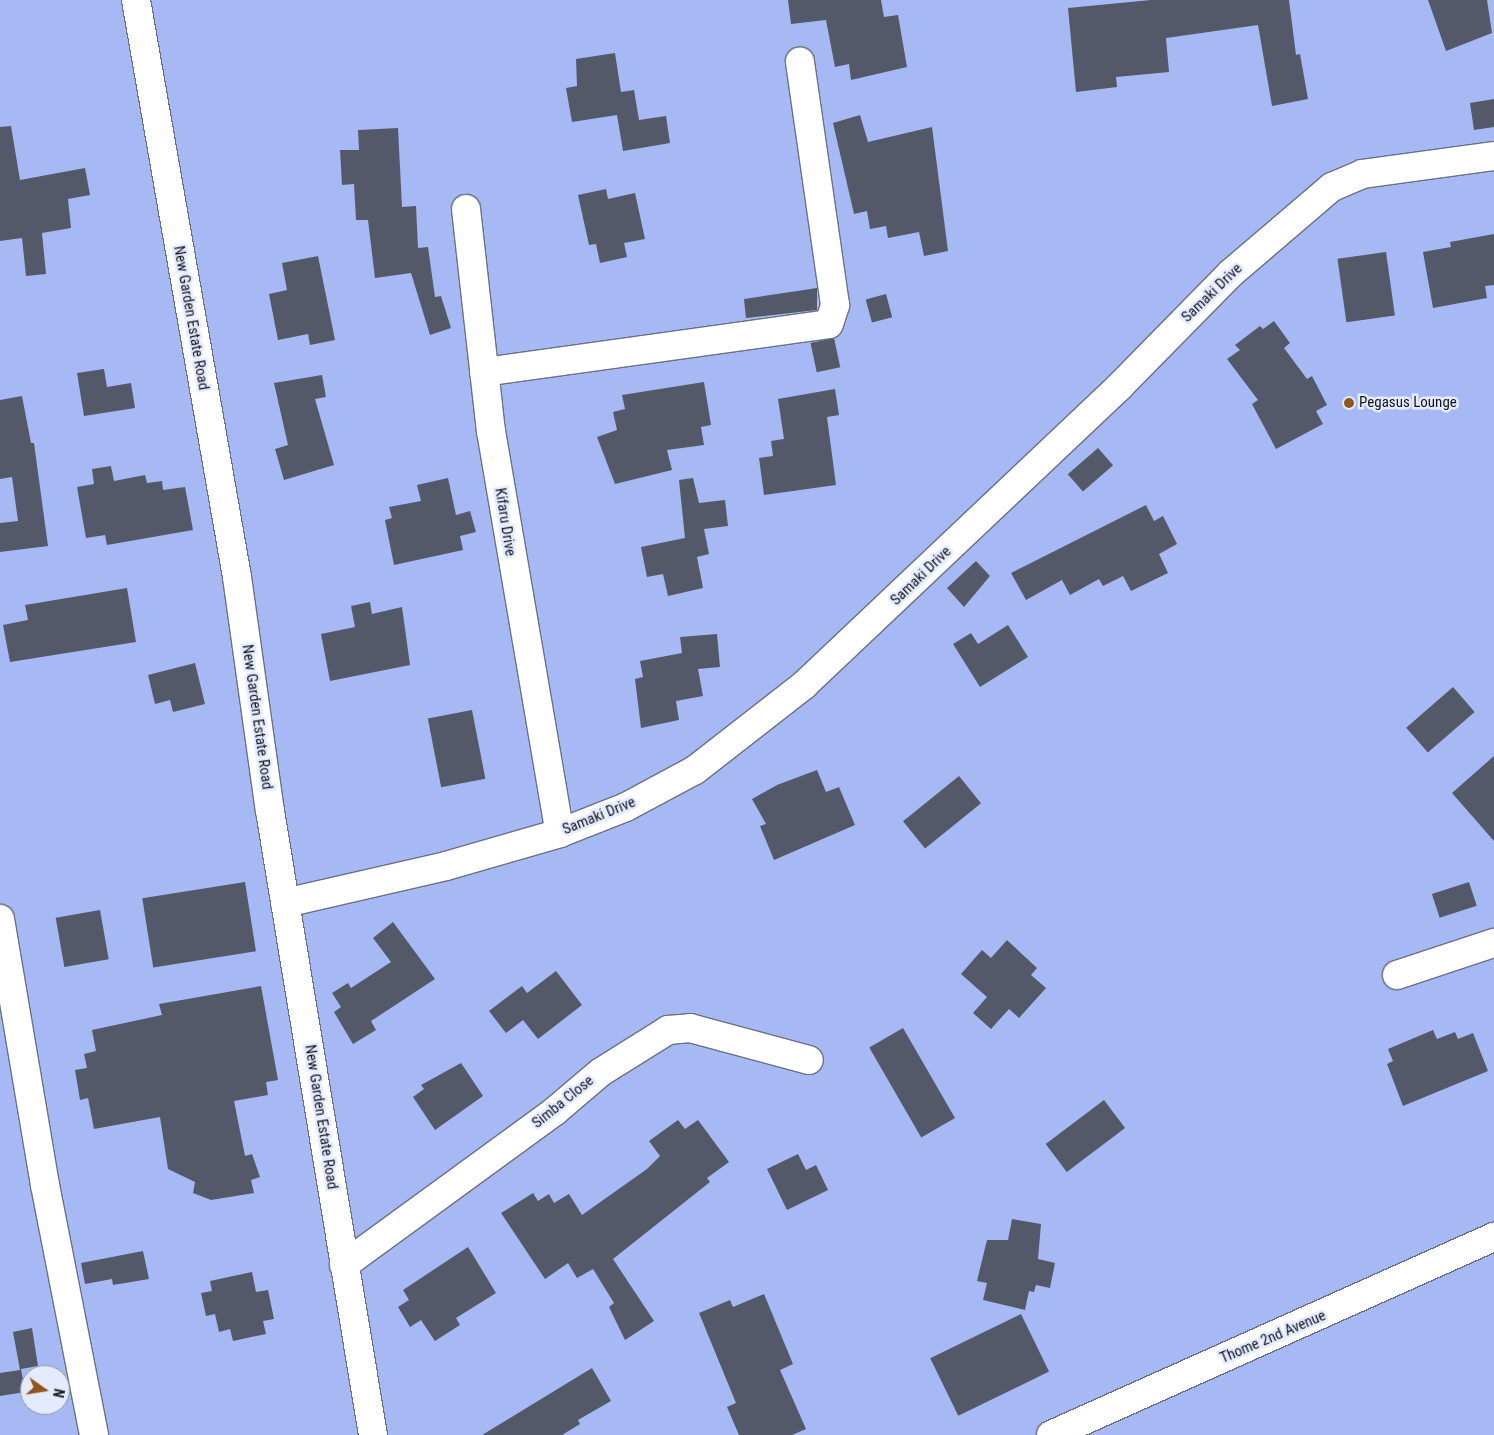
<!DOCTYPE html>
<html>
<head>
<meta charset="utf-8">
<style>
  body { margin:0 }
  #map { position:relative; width:1494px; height:1435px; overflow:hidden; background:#e4ebfe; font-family:"Roboto Condensed",sans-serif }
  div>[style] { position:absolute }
  .green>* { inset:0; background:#a6b9f4 }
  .building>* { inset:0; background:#535969; transform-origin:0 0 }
  .roads { filter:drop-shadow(1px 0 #6b7181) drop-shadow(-1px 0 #6b7181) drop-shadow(0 1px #6b7181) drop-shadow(0 -1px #6b7181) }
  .minor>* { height:28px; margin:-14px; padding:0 14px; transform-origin:14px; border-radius:14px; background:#fff }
  .tertiary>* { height:28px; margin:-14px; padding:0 14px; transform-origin:14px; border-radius:14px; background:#fff }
  .dots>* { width:14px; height:14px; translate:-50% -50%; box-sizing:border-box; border:2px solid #e4ebfe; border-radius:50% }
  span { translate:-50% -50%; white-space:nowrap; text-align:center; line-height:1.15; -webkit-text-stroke:5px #e4ebfe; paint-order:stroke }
  .street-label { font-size:15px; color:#14161c }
  .poi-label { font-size:15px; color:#14161c }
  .left { translate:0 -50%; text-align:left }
  .north { position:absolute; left:20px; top:1365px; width:50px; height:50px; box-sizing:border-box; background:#e4ebfe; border:1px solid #9196a4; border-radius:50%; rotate:103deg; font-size:14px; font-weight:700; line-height:20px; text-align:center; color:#14161c }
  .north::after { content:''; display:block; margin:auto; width:18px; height:22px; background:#935619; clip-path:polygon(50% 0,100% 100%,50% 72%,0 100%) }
</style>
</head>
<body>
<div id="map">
  <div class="green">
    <i style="clip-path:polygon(evenodd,0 0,1494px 0,1494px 1435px,0 1435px,0 0,30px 1375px,60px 1375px,60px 1405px,30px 1405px,30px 1375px)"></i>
  </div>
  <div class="building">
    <i style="clip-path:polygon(788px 0,881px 0,884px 17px,898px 15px,907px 67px,851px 80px,849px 64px,835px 67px,826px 20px,791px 24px)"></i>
    <i style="clip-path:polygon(1151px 0,1289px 0,1296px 55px,1300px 54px,1308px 99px,1272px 106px,1258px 25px,1166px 38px,1169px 72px,1116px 77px,1117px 87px,1076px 92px,1068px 8px)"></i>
    <i style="clip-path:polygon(1428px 0,1487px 0,1492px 33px,1446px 51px)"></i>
    <i style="clip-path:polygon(615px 53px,621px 92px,634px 90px,639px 120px,666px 116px,670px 143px,623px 151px,617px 115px,572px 122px,566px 88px,577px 86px,576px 59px)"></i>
    <i style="clip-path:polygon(1494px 99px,1494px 127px,1474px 130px,1470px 103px)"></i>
    <i style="clip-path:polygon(860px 115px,868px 142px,932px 127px,948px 251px,924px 256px,919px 232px,888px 238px,886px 226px,870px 229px,867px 211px,854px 214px,833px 123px)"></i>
    <i style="clip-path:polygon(11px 126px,20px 180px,85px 168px,90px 195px,68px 199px,71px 228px,42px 233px,46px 274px,26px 276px,22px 238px,0 241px,0 127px)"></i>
    <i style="clip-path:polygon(398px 128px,402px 207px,416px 206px,418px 248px,428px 247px,435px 297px,441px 296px,451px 328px,430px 335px,411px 273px,375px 278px,368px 220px,356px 220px,354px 184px,342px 185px,340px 150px,359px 150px,358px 130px)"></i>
    <i style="clip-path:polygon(606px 189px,608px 199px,635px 193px,645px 239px,624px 243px,627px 257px,600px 263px,596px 244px,589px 245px,578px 195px)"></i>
    <i style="clip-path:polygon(1494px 234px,1494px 285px,1485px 286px,1487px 298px,1433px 308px,1423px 252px,1451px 247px,1450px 242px)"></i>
    <i style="left:1386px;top:252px;width:64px;height:49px;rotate:82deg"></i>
    <i style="clip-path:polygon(318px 256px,335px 340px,310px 345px,308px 334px,278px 340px,269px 294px,287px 290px,282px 263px)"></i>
    <i style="clip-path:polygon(817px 288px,817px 310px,746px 318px,744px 299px)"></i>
    <i style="left:886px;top:294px;width:24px;height:21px;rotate:75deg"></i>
    <i style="clip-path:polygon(1274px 321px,1290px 343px,1284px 348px,1307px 379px,1312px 376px,1327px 405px,1316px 411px,1323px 424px,1276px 449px,1252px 404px,1258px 400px,1227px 359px,1240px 350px,1235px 345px,1260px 326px,1263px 329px)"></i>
    <i style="left:834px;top:338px;width:30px;height:24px;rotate:78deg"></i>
    <i style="clip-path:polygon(104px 369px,107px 387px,131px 383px,135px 408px,84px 416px,77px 373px)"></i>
    <i style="clip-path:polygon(322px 375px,326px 397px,315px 399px,334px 465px,284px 480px,275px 449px,288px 445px,274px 383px)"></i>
    <i style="clip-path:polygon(704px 382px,711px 425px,701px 427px,704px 445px,667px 450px,672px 470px,615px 484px,597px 437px,617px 430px,613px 412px,625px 409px,622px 395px)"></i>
    <i style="clip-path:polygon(835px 389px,839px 415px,827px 417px,836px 485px,764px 495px,759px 458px,773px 456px,771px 441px,784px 439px,778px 399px)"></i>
    <i style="clip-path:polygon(22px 396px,31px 443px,34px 443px,48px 546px,0 552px,0 523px,18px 521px,12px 477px,0 479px,0 400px)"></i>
    <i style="left:1098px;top:448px;width:23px;height:40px;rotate:49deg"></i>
    <i style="clip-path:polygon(111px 466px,114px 481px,145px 475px,147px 483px,162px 481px,163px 490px,185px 487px,193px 530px,107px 545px,105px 535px,86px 538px,77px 487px,94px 484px,92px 469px)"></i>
    <i style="clip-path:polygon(448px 478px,456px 515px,470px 511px,476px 532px,460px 536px,463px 550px,394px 565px,385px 520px,392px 518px,389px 507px,421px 501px,417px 485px)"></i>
    <i style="clip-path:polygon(693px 478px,699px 503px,725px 500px,728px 526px,704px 529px,709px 554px,697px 557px,703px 588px,668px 596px,663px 574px,647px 577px,641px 547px,685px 538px,679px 480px)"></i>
    <i style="clip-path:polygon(1146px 505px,1154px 521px,1163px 516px,1177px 544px,1159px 554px,1168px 573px,1131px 591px,1123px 576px,1103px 586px,1099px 579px,1070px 595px,1062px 580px,1026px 600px,1011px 573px)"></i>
    <i style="clip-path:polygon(976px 561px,990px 576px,964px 607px,947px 588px)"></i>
    <i style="clip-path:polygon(127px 588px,136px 642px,10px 662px,3px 625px,28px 620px,25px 605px)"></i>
    <i style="clip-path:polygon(370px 602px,372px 614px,402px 607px,410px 665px,330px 681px,321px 634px,355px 627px,351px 606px)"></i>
    <i style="clip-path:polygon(1008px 625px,1028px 657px,980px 687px,953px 644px,971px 633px,978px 644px)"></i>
    <i style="clip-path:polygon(717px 634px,720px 667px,698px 669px,703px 696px,676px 701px,679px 720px,641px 728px,635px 679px,643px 677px,640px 661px,682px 653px,680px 637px)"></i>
    <i style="clip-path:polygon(195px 663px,205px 704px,173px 712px,170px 700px,155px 704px,148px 675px)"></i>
    <i style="left:1453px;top:687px;width:33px;height:62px;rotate:49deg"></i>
    <i style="left:472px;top:710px;width:70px;height:45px;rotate:79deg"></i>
    <i style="clip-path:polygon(1494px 756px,1494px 841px,1452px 793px)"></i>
    <i style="clip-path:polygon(817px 770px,826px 792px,839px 787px,855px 825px,774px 860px,760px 826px,766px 824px,752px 799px,777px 785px)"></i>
    <i style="left:959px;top:776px;width:35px;height:72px;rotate:51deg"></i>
    <i style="left:245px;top:882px;width:70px;height:104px;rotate:81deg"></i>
    <i style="left:1469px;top:882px;width:25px;height:39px;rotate:72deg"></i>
    <i style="left:100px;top:910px;width:50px;height:45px;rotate:80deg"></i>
    <i style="clip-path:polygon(393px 922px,435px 979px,371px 1021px,376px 1030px,353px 1044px,334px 1012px,341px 1007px,332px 993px,348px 983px,351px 988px,391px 962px,373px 938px)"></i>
    <i style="clip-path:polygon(1007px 940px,1037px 968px,1031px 975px,1046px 988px,1019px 1018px,1009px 1009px,991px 1029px,973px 1013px,987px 997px,961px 974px,982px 950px,991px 958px)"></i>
    <i style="clip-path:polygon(556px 971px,582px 1005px,538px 1039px,523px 1020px,506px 1033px,489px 1011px,522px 986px,527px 993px)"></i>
    <i style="clip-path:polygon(261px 986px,278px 1080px,266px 1082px,268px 1095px,234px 1101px,245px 1156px,252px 1154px,260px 1177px,251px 1180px,254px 1193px,211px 1200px,193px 1193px,195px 1182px,168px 1169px,160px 1117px,94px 1129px,88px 1098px,80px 1100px,75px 1070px,87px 1068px,84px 1054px,96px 1051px,92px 1030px,162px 1015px,159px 1004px)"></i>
    <i style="left:903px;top:1028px;width:104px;height:39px;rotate:60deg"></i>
    <i style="clip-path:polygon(1433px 1030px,1437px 1039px,1455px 1032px,1458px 1039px,1473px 1033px,1488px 1071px,1403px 1106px,1387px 1064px,1393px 1061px,1388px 1049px)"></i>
    <i style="clip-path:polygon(461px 1063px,483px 1096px,435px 1130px,413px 1097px,424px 1089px,421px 1085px)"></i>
    <i style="left:1104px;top:1100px;width:35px;height:73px;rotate:53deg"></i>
    <i style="clip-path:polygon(678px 1120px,685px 1129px,698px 1120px,729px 1162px,707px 1178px,710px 1182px,613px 1259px,654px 1321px,625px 1340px,609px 1307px,614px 1303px,593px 1269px,577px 1278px,568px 1263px,545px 1279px,501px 1213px,533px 1193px,538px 1201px,549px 1194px,554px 1203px,569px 1194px,582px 1215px,647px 1169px,660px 1156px,649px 1141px)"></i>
    <i style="clip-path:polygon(798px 1154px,806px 1170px,816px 1165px,828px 1190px,787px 1210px,767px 1169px)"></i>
    <i style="clip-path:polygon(1012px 1219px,1041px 1224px,1038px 1259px,1055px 1263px,1050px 1288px,1036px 1285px,1034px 1292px,1029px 1291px,1025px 1310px,983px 1300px,987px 1283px,977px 1281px,987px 1240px,1008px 1240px)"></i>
    <i style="clip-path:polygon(468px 1247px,496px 1293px,456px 1318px,460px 1325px,435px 1341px,421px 1320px,410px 1327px,398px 1307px,409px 1300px,403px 1290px)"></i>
    <i style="clip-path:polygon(143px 1251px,149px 1279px,113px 1285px,112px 1279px,85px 1284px,81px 1263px)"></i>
    <i style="clip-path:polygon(252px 1272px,256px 1292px,268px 1290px,274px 1319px,263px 1321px,266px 1334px,233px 1341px,230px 1329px,219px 1332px,215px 1314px,206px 1316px,201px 1293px,212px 1291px,210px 1281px)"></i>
    <i style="clip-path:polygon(764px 1294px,793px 1364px,780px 1370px,806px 1429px,792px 1435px,739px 1435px,727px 1407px,736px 1403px,699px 1313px,730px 1300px,733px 1307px)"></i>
    <i style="left:1021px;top:1314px;width:64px;height:101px;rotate:64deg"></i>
    <i style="clip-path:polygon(32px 1328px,38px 1366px,21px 1369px,25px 1392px,0 1396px,0 1373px,20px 1370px,13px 1332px)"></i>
    <i style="clip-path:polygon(592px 1368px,611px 1401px,578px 1420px,580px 1424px,562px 1435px,482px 1435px)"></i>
  </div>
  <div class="roads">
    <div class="minor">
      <i style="left:466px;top:209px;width:223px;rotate:83.6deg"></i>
      <i style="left:491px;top:431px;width:408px;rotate:80.3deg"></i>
      <i style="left:484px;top:372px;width:348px;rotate:-7.9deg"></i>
      <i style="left:829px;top:324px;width:20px;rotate:-72deg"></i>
      <i style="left:835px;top:305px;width:246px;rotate:-98.2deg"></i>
      <i style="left:285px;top:903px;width:165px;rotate:-12.9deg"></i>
      <i style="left:446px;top:866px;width:119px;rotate:-16.1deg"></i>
      <i style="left:560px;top:833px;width:71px;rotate:-21.5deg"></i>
      <i style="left:626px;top:807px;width:78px;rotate:-28.2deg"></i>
      <i style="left:695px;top:770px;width:138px;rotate:-37.9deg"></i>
      <i style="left:804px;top:685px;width:434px;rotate:-43.4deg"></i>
      <i style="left:1119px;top:387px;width:158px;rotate:-45.5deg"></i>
      <i style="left:1230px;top:274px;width:134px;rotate:-40.5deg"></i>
      <i style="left:1332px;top:187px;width:33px;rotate:-23deg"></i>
      <i style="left:1362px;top:174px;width:133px;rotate:-7.8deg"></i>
      <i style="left:0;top:919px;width:270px;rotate:80.4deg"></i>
      <i style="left:45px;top:1185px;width:255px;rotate:78.9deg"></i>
      <i style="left:1397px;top:975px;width:102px;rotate:-18.3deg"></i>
      <i style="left:344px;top:1265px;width:261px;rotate:-36.1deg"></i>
      <i style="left:555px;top:1111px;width:60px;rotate:-40.3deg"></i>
      <i style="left:601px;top:1072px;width:79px;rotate:-32.1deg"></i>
      <i style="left:668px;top:1030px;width:22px;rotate:-5deg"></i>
      <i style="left:690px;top:1028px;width:123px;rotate:15.1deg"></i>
    </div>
    <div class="tertiary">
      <i style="left:136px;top:0;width:586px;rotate:80.07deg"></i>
      <i style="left:237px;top:577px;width:236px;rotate:82deg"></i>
      <i style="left:270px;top:811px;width:632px;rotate:80.63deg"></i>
      <i style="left:1051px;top:1435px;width:485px;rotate:-24.1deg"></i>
    </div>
  </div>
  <div class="dots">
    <i style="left:1349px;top:403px;background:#935619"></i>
  </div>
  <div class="street-label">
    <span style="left:1212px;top:293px;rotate:-44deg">Samaki Drive</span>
    <span style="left:191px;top:318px;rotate:80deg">New Garden Estate Road</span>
    <span style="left:505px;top:522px;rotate:81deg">Kifaru Drive</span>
    <span style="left:921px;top:576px;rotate:-44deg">Samaki Drive</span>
    <span style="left:257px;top:717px;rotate:82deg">New Garden Estate Road</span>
    <span style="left:599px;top:816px;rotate:-22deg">Samaki Drive</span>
    <span style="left:563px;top:1102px;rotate:-39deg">Simba Close</span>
    <span style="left:321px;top:1117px;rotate:81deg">New Garden Estate Road</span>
    <span style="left:1273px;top:1337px;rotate:-23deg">Thome 2nd Avenue</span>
  </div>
  <div class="poi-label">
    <span class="left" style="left:1359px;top:403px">Pegasus Lounge</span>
  </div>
  <div class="north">N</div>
</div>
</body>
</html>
